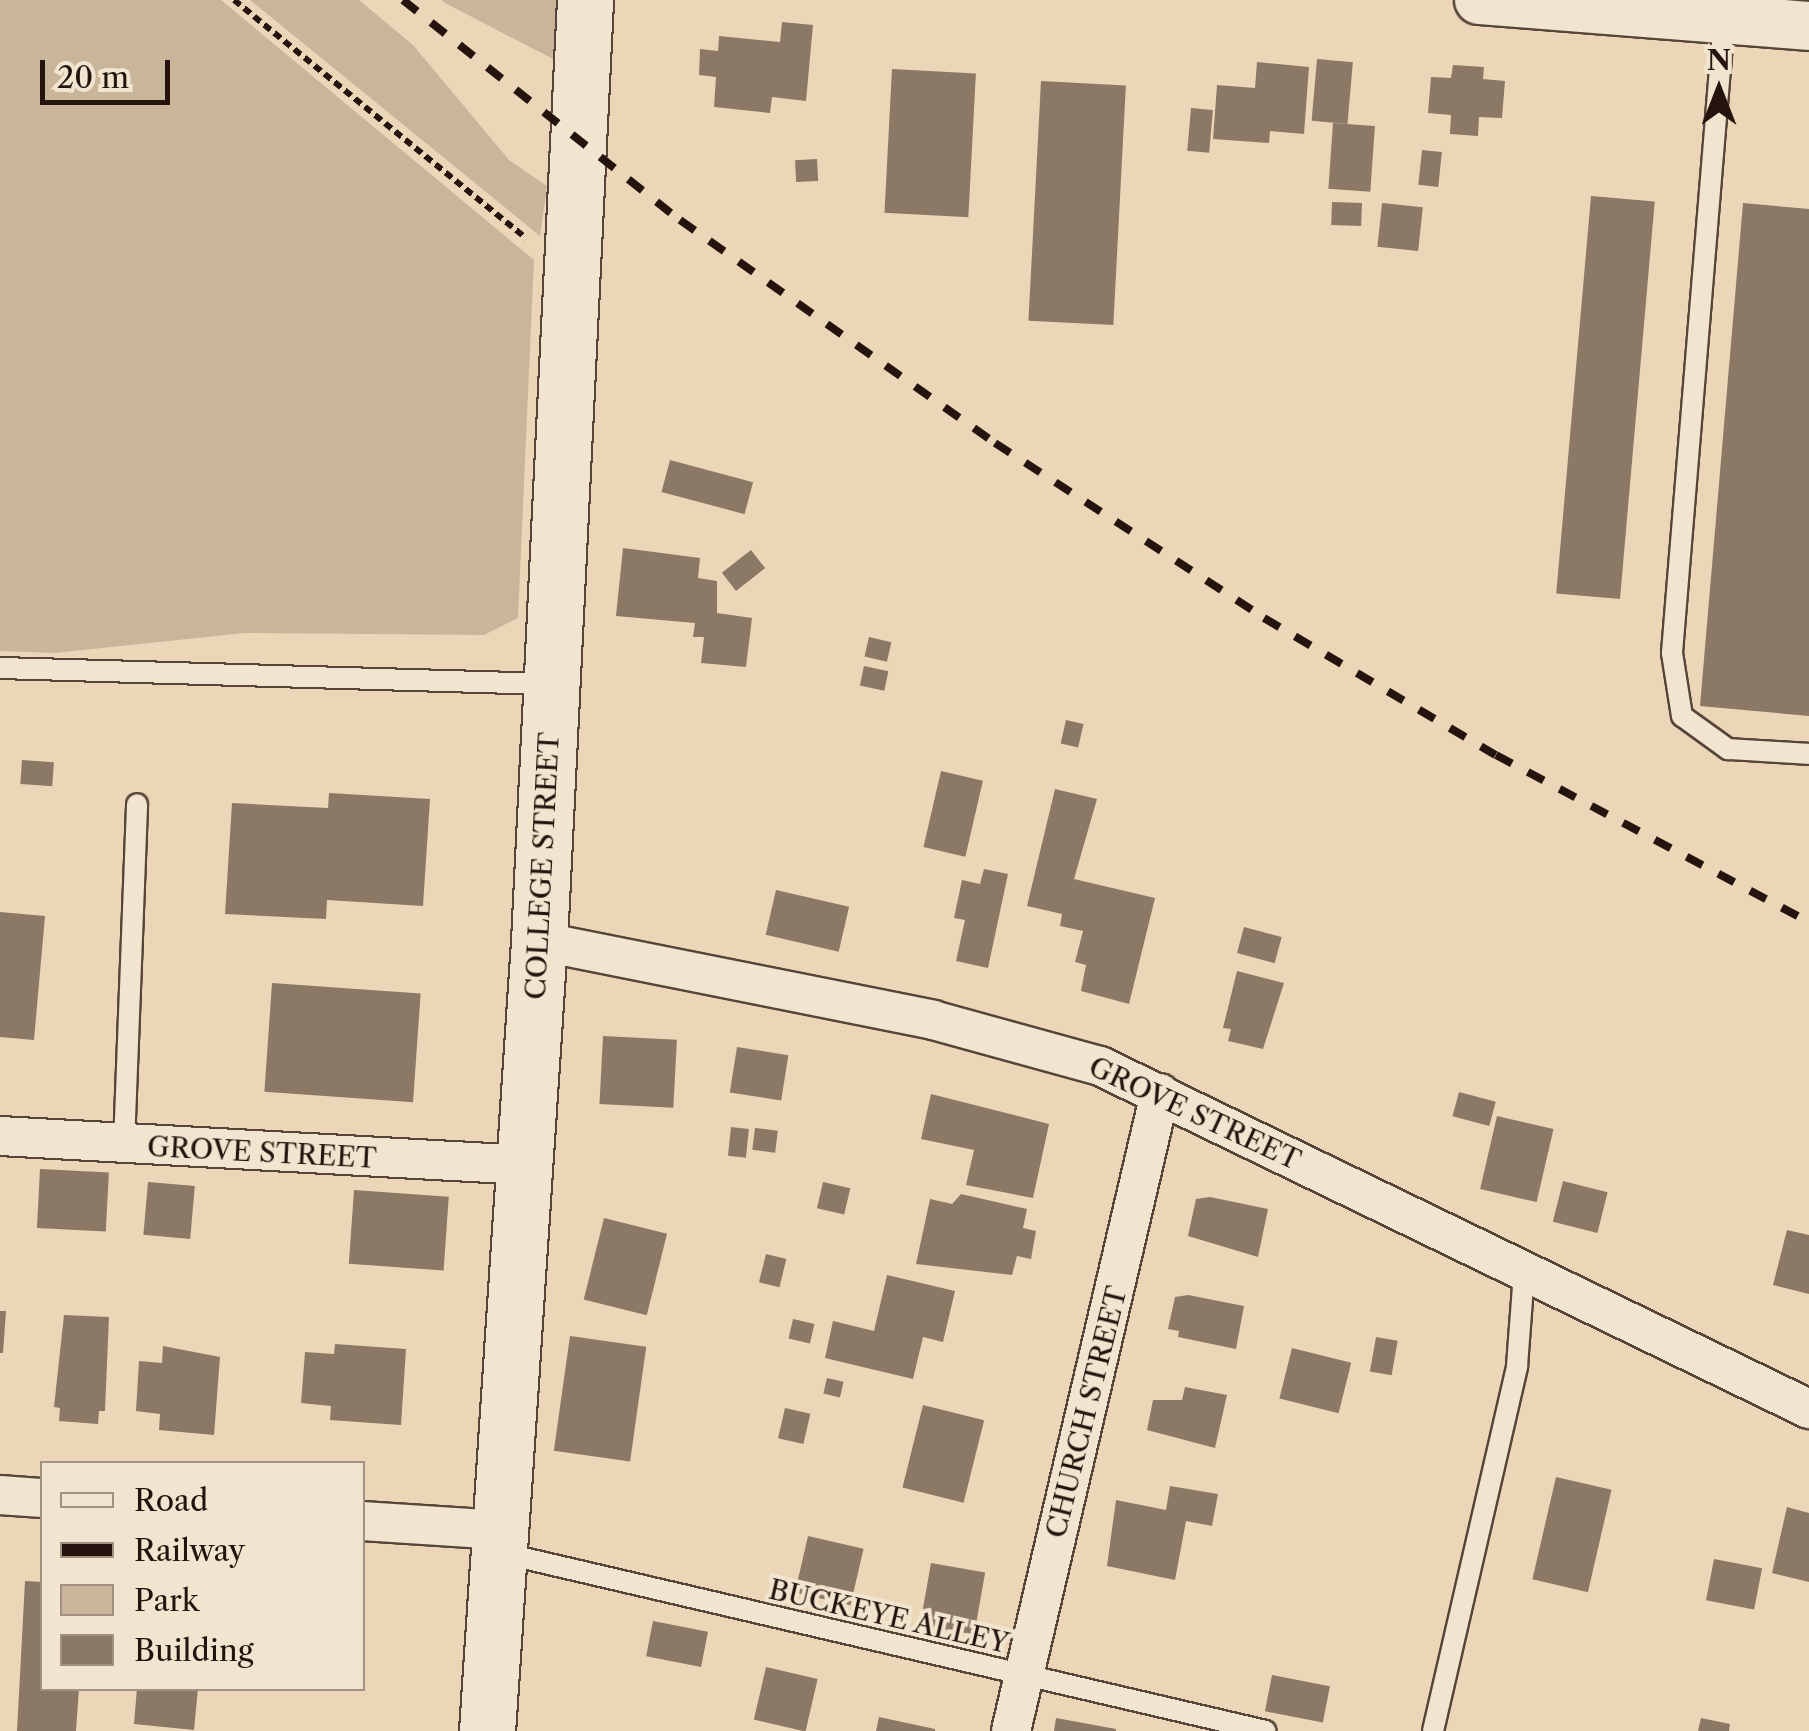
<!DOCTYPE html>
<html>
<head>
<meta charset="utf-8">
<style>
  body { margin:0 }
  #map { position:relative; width:1809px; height:1731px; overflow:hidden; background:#ebd7b7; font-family:"Libre Caslon Text",serif }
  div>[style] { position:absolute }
  .green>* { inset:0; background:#c9b69a }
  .building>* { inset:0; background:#8c7965; transform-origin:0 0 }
  .path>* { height:6px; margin-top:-3px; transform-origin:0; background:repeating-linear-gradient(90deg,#25140d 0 8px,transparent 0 13px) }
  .roads { filter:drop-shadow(2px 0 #564538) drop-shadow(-2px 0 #564538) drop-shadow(0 2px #564538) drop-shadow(0 -2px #564538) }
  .service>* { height:20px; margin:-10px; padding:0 10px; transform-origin:10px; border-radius:10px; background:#f2e5d0 }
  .minor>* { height:38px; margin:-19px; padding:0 19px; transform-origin:19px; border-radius:19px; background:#f2e5d0 }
  .tertiary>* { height:48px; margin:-24px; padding:0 24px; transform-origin:24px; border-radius:24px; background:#f2e5d0 }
  .secondary>* { height:55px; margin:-27.5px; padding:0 27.5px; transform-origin:27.5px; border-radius:27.5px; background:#f2e5d0 }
  .rail>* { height:8px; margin-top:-4px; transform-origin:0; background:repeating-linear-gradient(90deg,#25140d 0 18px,transparent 0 36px) }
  span { translate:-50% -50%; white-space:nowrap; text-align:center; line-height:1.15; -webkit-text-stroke:8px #f2e5d0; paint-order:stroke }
  .street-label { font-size:28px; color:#25140d }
  .legend { position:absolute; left:40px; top:1461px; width:325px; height:230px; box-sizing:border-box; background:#f2e5d0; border:2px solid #a09182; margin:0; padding:12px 18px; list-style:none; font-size:30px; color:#25140d }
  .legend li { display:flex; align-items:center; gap:20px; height:50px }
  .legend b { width:50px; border:2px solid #a09182 }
  .north { position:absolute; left:1669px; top:40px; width:100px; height:100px; -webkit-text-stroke:8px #f2e5d0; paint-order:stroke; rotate:0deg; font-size:28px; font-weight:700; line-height:40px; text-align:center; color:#25140d }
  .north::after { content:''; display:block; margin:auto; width:35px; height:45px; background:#25140d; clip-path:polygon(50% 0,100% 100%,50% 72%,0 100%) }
  .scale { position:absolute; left:40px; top:60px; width:130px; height:45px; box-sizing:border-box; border:5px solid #25140d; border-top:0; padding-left:12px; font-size:30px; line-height:35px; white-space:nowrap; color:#25140d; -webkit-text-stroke:8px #f2e5d0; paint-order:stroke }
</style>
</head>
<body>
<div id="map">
  <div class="green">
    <i style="clip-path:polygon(0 0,221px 0,534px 260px,518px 618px,484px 635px,244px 633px,55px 653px,0 651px)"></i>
    <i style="clip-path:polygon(250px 0,359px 0,413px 45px,509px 160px,547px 186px,540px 236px)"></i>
    <i style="clip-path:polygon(442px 0,557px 0,553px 59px,445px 3px)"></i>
  </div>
  <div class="building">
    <i style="clip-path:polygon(782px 22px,813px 25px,806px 101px,772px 97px,770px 113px,714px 107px,716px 77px,699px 75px,700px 49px,718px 51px,719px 36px,780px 42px)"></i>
    <i style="left:1317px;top:59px;width:36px;height:62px;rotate:5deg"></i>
    <i style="clip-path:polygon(1257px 62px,1309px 67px,1304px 134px,1270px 131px,1269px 143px,1213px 139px,1217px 85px,1255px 88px)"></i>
    <i style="clip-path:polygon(1453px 65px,1484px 67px,1483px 79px,1505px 81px,1502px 118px,1479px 117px,1478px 136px,1450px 134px,1451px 115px,1428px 113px,1431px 77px,1451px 78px)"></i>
    <i style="left:892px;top:69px;width:84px;height:144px;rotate:3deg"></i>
    <i style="left:1041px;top:81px;width:85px;height:240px;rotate:3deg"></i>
    <i style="left:1191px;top:108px;width:22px;height:43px;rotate:5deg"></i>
    <i style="left:1333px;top:123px;width:42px;height:66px;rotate:4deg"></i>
    <i style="left:1422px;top:150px;width:20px;height:35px;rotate:6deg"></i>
    <i style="left:817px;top:159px;width:22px;height:22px;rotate:87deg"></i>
    <i style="left:1591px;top:196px;width:64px;height:399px;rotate:5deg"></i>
    <i style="left:1332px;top:202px;width:30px;height:23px;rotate:2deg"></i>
    <i style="left:1382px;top:203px;width:41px;height:44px;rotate:6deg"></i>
    <i style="clip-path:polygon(1743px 203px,1809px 209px,1809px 716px,1700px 706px)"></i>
    <i style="left:670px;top:460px;width:86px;height:33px;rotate:15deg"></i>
    <i style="clip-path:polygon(623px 548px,700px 558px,698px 578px,717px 581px,717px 613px,752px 618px,746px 667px,701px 663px,704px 637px,693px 637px,695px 623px,616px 616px)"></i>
    <i style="left:751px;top:550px;width:23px;height:37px;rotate:52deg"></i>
    <i style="left:869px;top:637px;width:23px;height:20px;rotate:13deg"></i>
    <i style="left:864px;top:666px;width:25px;height:20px;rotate:12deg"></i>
    <i style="left:1066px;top:720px;width:18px;height:24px;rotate:13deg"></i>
    <i style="left:22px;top:760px;width:32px;height:24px;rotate:4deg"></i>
    <i style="left:941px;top:771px;width:43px;height:78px;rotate:13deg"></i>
    <i style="clip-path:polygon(1055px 789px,1097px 799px,1074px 879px,1155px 898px,1129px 1004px,1081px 991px,1086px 965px,1075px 962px,1083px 931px,1060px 926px,1062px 914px,1027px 906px)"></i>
    <i style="clip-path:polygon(329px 793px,430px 799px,423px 906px,327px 900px,326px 919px,225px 914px,232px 803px,328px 808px)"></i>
    <i style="clip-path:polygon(984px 869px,1008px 874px,988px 968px,956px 961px,965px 920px,954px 918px,962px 880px,980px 884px)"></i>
    <i style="left:776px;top:890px;width:75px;height:46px;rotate:13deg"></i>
    <i style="clip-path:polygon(0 912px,45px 916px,34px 1040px,0 1037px)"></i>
    <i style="left:1244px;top:927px;width:39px;height:27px;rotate:15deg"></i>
    <i style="clip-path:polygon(1237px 971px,1284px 983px,1263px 1049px,1228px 1041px,1231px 1029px,1223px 1028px)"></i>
    <i style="left:272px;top:983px;width:149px;height:109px;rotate:4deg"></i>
    <i style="left:603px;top:1036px;width:74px;height:68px;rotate:3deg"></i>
    <i style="left:737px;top:1047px;width:52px;height:46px;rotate:9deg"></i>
    <i style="left:1459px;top:1092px;width:38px;height:25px;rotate:15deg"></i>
    <i style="clip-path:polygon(931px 1094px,1049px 1124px,1033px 1198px,966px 1185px,974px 1150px,921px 1139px)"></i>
    <i style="left:1497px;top:1116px;width:58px;height:75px;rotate:13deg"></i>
    <i style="left:731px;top:1127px;width:18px;height:29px;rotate:6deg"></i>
    <i style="left:755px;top:1128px;width:23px;height:22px;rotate:7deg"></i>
    <i style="left:40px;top:1169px;width:69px;height:59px;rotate:3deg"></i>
    <i style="left:1563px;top:1181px;width:46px;height:42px;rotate:14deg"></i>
    <i style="left:148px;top:1182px;width:47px;height:53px;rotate:5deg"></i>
    <i style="left:823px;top:1182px;width:28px;height:27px;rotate:13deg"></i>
    <i style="left:354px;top:1190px;width:95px;height:74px;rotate:4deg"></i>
    <i style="clip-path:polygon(961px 1194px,1027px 1209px,1023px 1228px,1036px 1231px,1031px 1259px,1017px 1256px,1012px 1275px,916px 1264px,930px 1199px,952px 1204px)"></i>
    <i style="clip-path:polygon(1210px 1197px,1268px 1209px,1258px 1257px,1188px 1236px,1196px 1199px)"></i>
    <i style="left:604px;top:1218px;width:65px;height:84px;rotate:14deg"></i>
    <i style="clip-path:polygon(1787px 1230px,1809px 1235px,1809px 1294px,1773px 1285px)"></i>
    <i style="left:766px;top:1254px;width:21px;height:29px;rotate:14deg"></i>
    <i style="clip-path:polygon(887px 1275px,955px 1291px,943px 1342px,923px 1337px,913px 1379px,825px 1358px,833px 1321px,874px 1331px)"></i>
    <i style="clip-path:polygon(1188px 1295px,1244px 1306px,1236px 1349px,1178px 1337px,1179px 1331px,1168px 1329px,1175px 1297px)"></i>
    <i style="clip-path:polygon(0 1311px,6px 1311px,3px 1353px,0 1353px)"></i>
    <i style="clip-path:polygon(64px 1315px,109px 1317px,105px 1411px,99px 1411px,98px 1424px,59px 1421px,60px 1408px,54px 1407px)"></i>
    <i style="left:793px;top:1319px;width:22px;height:20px;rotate:13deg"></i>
    <i style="left:570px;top:1336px;width:77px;height:116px;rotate:8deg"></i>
    <i style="left:1376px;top:1337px;width:22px;height:35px;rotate:10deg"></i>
    <i style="clip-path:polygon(335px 1344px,406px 1349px,401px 1425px,330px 1420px,331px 1406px,301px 1403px,305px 1352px,334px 1354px)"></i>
    <i style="clip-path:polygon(163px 1346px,220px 1357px,214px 1435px,159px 1430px,160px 1414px,136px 1411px,139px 1361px,162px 1363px)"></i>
    <i style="left:1292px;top:1348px;width:61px;height:52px;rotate:14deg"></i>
    <i style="left:827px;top:1378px;width:17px;height:16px;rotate:13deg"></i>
    <i style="clip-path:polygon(1185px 1387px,1227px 1395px,1215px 1448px,1147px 1430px,1153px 1400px,1182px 1400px)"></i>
    <i style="left:923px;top:1405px;width:63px;height:85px;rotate:14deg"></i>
    <i style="left:785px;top:1408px;width:26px;height:31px;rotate:13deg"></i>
    <i style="left:1556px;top:1477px;width:57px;height:105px;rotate:13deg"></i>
    <i style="clip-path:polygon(1170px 1486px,1218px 1494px,1212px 1526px,1186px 1521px,1175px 1580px,1107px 1566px,1116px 1500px,1166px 1510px)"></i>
    <i style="clip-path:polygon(1787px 1507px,1809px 1513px,1809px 1582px,1772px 1573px)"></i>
    <i style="left:808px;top:1536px;width:57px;height:58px;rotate:13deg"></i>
    <i style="left:1714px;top:1559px;width:49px;height:42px;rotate:11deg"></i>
    <i style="left:931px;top:1563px;width:55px;height:63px;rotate:10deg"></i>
    <i style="clip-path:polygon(25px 1581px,42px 1582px,42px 1688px,79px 1688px,76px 1731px,17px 1731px)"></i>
    <i style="left:653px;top:1621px;width:56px;height:36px;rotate:11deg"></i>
    <i style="left:766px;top:1667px;width:53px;height:54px;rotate:13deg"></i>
    <i style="left:1272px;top:1675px;width:59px;height:37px;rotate:11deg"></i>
    <i style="clip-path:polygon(137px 1688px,198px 1688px,194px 1730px,134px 1724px)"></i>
    <i style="clip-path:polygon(879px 1717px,935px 1729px,935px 1731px,876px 1731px)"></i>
    <i style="clip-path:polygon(1056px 1718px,1116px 1729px,1116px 1731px,1054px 1731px)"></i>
    <i style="clip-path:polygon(1701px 1718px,1730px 1724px,1729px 1731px,1698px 1731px)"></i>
  </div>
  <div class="path">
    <i style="left:234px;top:0;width:377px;rotate:39.2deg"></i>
  </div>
  <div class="roads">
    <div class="service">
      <i style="left:1724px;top:20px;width:635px;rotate:94.7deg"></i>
      <i style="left:1672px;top:653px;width:64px;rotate:81deg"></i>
      <i style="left:1682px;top:716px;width:57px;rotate:35.7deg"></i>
      <i style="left:1728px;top:749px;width:81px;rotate:3.5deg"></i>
      <i style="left:0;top:668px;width:550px;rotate:1.67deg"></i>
      <i style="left:124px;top:1145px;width:341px;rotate:-87.8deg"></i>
      <i style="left:502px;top:1553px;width:784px;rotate:13.12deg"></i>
      <i style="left:1433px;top:1731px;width:375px;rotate:-77deg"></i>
      <i style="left:1517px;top:1366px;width:93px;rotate:-85.7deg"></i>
    </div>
    <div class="minor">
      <i style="left:539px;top:941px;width:402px;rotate:11.3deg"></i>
      <i style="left:933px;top:1020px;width:173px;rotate:15.4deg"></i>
      <i style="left:1100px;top:1066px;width:788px;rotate:25.82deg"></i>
      <i style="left:0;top:1136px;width:526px;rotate:3.16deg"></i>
      <i style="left:0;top:1495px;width:42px;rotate:4.1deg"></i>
      <i style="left:362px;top:1521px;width:139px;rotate:3.7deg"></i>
      <i style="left:1011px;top:1731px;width:655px;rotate:-76.85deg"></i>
    </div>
    <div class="tertiary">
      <i style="left:1479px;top:0;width:331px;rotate:4.5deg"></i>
    </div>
    <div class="secondary">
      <i style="left:487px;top:1731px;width:792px;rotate:-86.23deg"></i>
      <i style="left:539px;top:941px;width:942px;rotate:-87.2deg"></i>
    </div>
  </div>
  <div class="rail">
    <i style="left:403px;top:0;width:354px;rotate:38.5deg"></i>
    <i style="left:680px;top:220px;width:386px;rotate:35.3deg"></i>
    <i style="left:995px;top:443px;width:321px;rotate:33deg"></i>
    <i style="left:1264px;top:618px;width:269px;rotate:30.6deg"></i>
    <i style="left:1496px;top:755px;width:355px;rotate:28.1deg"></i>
  </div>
  <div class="street-label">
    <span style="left:542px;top:866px;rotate:-87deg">COLLEGE STREET</span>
    <span style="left:1195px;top:1113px;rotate:25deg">GROVE STREET</span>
    <span style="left:262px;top:1152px;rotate:3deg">GROVE STREET</span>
    <span style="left:1086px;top:1412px;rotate:-76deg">CHURCH STREET</span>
    <span style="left:889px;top:1616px;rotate:13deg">BUCKEYE ALLEY</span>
  </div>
  <ul class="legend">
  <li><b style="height:12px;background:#f2e5d0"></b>Road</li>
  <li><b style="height:12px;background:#25140d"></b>Railway</li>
  <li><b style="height:28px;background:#c9b69a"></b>Park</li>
  <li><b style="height:28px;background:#8c7965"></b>Building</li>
  </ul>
  <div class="north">N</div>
  <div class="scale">20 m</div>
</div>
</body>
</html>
